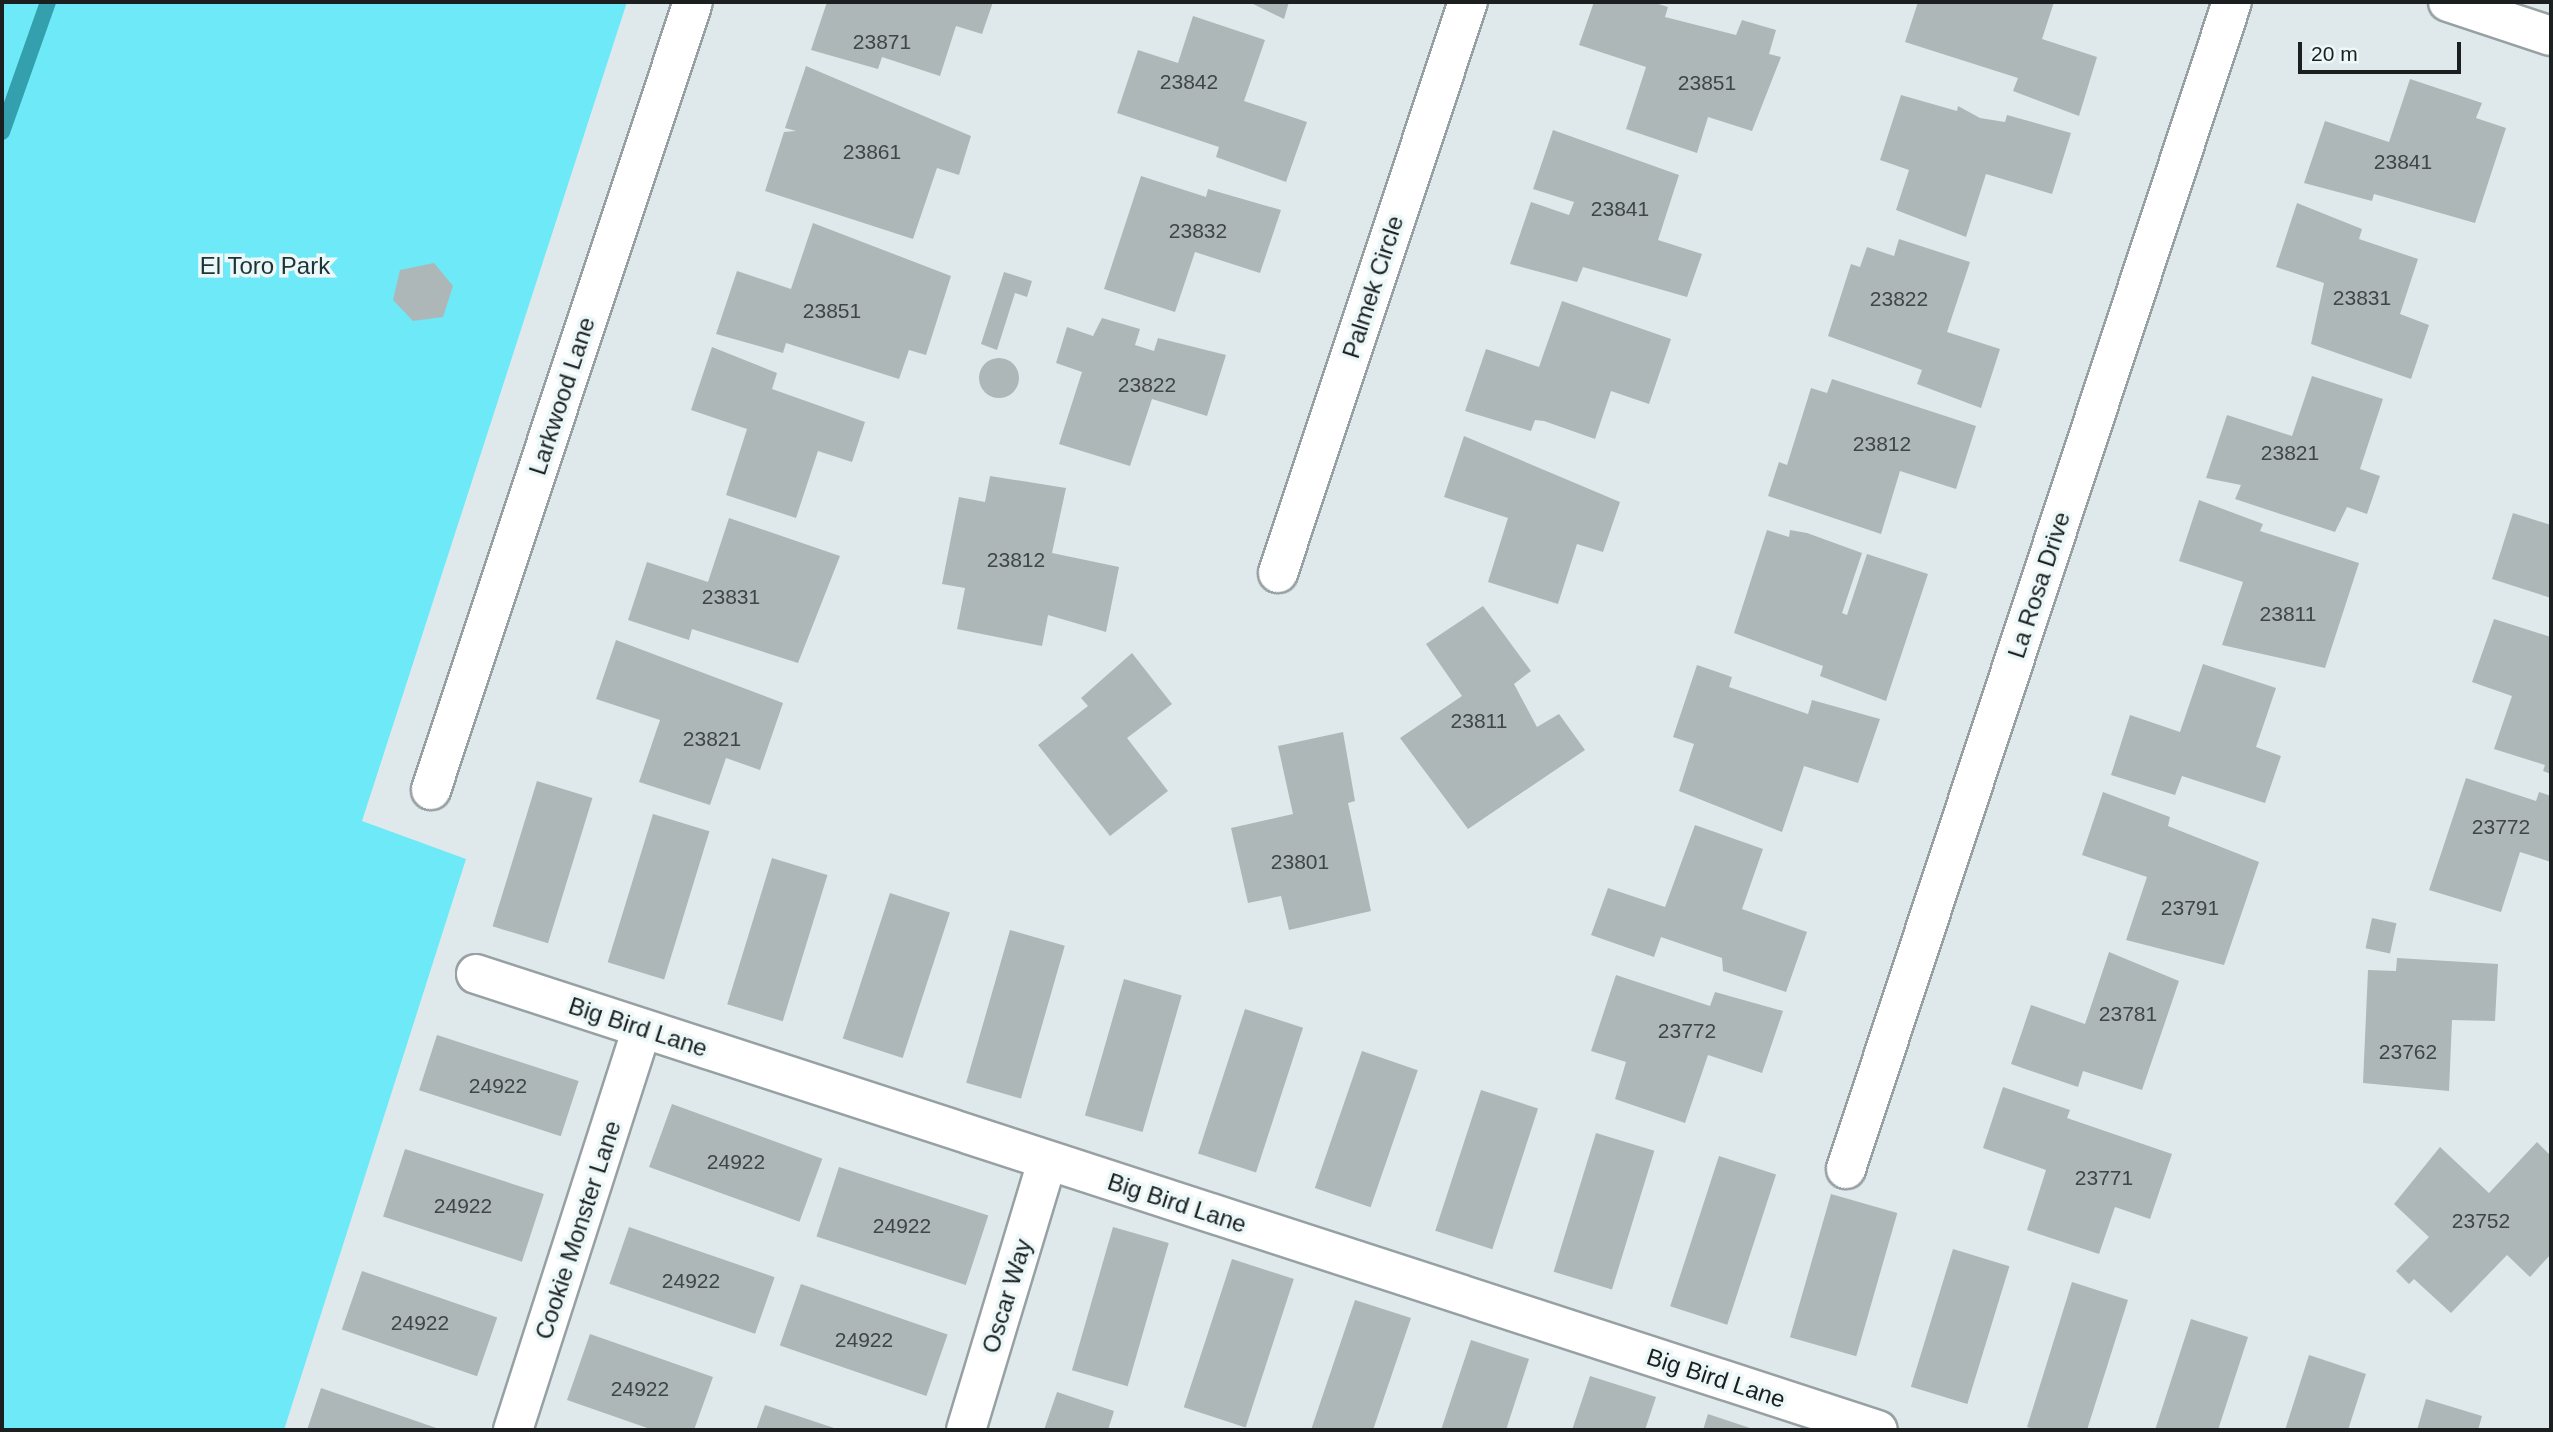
<!DOCTYPE html>
<html>
<head>
<meta charset="utf-8">
<style>
  body { margin:0 }
  #map { position:relative; width:2553px; height:1432px; overflow:hidden; background:#dfe9eb; font-family:Helvetica,sans-serif }
  div>[style] { position:absolute }
  .green>* { inset:0; background:#6de9f8 }
  .stream>* { height:16px; margin:-8px; padding:0 8px; transform-origin:8px; border-radius:8px; background:#35a0ad }
  .building>* { inset:0; background:#adb7b8; transform-origin:0 0 }
  .round { border-radius:50% }
  .roads { filter:drop-shadow(2px 0 #97a1a3) drop-shadow(-2px 0 #97a1a3) drop-shadow(0 2px #97a1a3) drop-shadow(0 -2px #97a1a3) }
  .minor>* { height:38px; margin:-19px; padding:0 19px; transform-origin:19px; border-radius:19px; background:#fff }
  span { translate:-50% -50%; white-space:nowrap; text-align:center; line-height:1.15; -webkit-text-stroke:7px #ecf7f8; paint-order:stroke }
  .number-label { font-size:21px; color:#404546 }
  .number-label span { -webkit-text-stroke-width:0 }
  .park-label { font-size:24px; color:#1c3437 }
  .street-label { font-size:24px; color:#1b1f20 }
  .frame { position:absolute; inset:0; border:4px solid #1b1f20; pointer-events:none }
  .scale { position:absolute; left:2298px; top:42px; width:163px; height:32px; box-sizing:border-box; border:4px solid #1b1f20; border-top:0; padding-left:9px; font-size:21px; line-height:24px; white-space:nowrap; color:#1b1f20; -webkit-text-stroke:5px #ecf7f8; paint-order:stroke }
</style>
</head>
<body>
<div id="map">
  <div class="green">
    <i style="clip-path:polygon(2px 2px,627px 2px,362px 821px,466px 859px,284px 1430px,2px 1430px)"></i>
  </div>
  <div class="stream">
    <i style="left:2px;top:132px;width:138px;rotate:-70.5deg"></i>
  </div>
  <div class="building">
    <i style="clip-path:polygon(827px 2px,886px 4px,993px 2px,982px 34px,956px 26px,940px 76px,882px 57px,878px 69px,811px 50px)"></i>
    <i style="clip-path:polygon(1249px 2px,1289px 2px,1284px 19px)"></i>
    <i style="clip-path:polygon(1594px 2px,1652px 2px,1668px 7px,1665px 17px,1736px 35px,1742px 20px,1776px 30px,1769px 54px,1781px 57px,1752px 131px,1708px 117px,1697px 153px,1626px 129px,1646px 67px,1579px 45px)"></i>
    <i style="clip-path:polygon(1918px 2px,2054px 2px,2042px 39px,2097px 57px,2079px 116px,2013px 91px,2018px 78px,1905px 42px)"></i>
    <i style="clip-path:polygon(1193px 16px,1265px 40px,1244px 101px,1307px 122px,1286px 182px,1216px 157px,1219px 147px,1117px 113px,1138px 50px,1178px 63px)"></i>
    <i style="clip-path:polygon(806px 66px,971px 136px,959px 175px,937px 168px,913px 239px,765px 191px,784px 132px,796px 131px,785px 128px)"></i>
    <i style="clip-path:polygon(2410px 79px,2482px 103px,2476px 118px,2506px 128px,2475px 223px,2374px 194px,2372px 201px,2304px 183px,2325px 121px,2389px 142px)"></i>
    <i style="clip-path:polygon(1901px 95px,1957px 111px,1958px 106px,1980px 118px,2005px 122px,2007px 115px,2071px 133px,2052px 194px,1986px 174px,1966px 237px,1896px 210px,1909px 170px,1880px 160px)"></i>
    <i style="clip-path:polygon(1553px 130px,1679px 175px,1658px 240px,1702px 254px,1687px 297px,1583px 267px,1577px 282px,1510px 264px,1531px 202px,1569px 215px,1574px 202px,1533px 189px)"></i>
    <i style="clip-path:polygon(1141px 176px,1206px 197px,1208px 189px,1281px 210px,1260px 273px,1195px 252px,1175px 312px,1104px 289px)"></i>
    <i style="clip-path:polygon(2297px 203px,2362px 229px,2359px 239px,2418px 259px,2400px 314px,2429px 325px,2411px 379px,2311px 344px,2324px 283px,2276px 267px)"></i>
    <i style="clip-path:polygon(813px 223px,951px 276px,926px 355px,909px 350px,899px 379px,786px 343px,783px 353px,716px 334px,737px 271px,791px 289px)"></i>
    <i style="clip-path:polygon(1899px 239px,1970px 262px,1947px 332px,2000px 349px,1981px 408px,1917px 384px,1922px 370px,1828px 336px,1851px 264px,1860px 267px,1867px 247px,1894px 256px)"></i>
    <i style="clip-path:polygon(434px 263px,453px 286px,443px 317px,413px 321px,393px 300px,400px 270px)"></i>
    <i style="clip-path:polygon(1004px 272px,1032px 281px,1027px 297px,1015px 293px,997px 350px,981px 344px)"></i>
    <i style="clip-path:polygon(1562px 301px,1671px 339px,1649px 404px,1611px 391px,1595px 439px,1544px 421px,1535px 420px,1531px 431px,1465px 411px,1486px 349px,1539px 367px)"></i>
    <i style="clip-path:polygon(1102px 318px,1140px 329px,1135px 345px,1154px 351px,1158px 338px,1226px 355px,1207px 416px,1152px 399px,1130px 466px,1059px 444px,1082px 372px,1056px 363px,1067px 327px,1093px 336px)"></i>
    <i style="clip-path:polygon(712px 347px,777px 373px,772px 389px,865px 422px,852px 462px,818px 451px,796px 518px,726px 495px,747px 429px,691px 410px)"></i>
    <i class="round" style="left:979px;top:358px;width:40px;height:40px"></i>
    <i style="clip-path:polygon(2312px 376px,2383px 399px,2360px 469px,2380px 476px,2367px 514px,2347px 507px,2335px 532px,2235px 499px,2241px 485px,2206px 478px,2227px 415px,2292px 436px)"></i>
    <i style="clip-path:polygon(1832px 379px,1976px 426px,1956px 489px,1900px 471px,1881px 534px,1768px 496px,1779px 462px,1787px 465px,1811px 388px,1827px 393px)"></i>
    <i style="clip-path:polygon(1464px 436px,1620px 502px,1603px 552px,1577px 544px,1558px 604px,1488px 582px,1508px 518px,1444px 497px)"></i>
    <i style="clip-path:polygon(990px 476px,1066px 488px,1052px 553px,1119px 567px,1106px 632px,1048px 615px,1042px 646px,957px 629px,965px 588px,942px 584px,959px 497px,985px 502px)"></i>
    <i style="clip-path:polygon(2199px 500px,2263px 524px,2260px 531px,2359px 563px,2325px 668px,2222px 645px,2243px 582px,2179px 561px)"></i>
    <i style="clip-path:polygon(2513px 513px,2551px 525px,2551px 598px,2492px 579px)"></i>
    <i style="clip-path:polygon(729px 518px,840px 556px,798px 663px,692px 629px,689px 640px,628px 620px,647px 562px,708px 582px)"></i>
    <i style="clip-path:polygon(1767px 530px,1789px 537px,1790px 530px,1807px 533px,1862px 553px,1842px 613px,1847px 615px,1867px 554px,1928px 574px,1886px 701px,1820px 676px,1823px 666px,1734px 633px)"></i>
    <i style="clip-path:polygon(1483px 606px,1531px 671px,1514px 684px,1537px 727px,1559px 714px,1585px 750px,1468px 829px,1400px 738px,1462px 696px,1426px 644px)"></i>
    <i style="clip-path:polygon(2494px 619px,2551px 637px,2551px 774px,2543px 771px,2545px 765px,2494px 749px,2512px 696px,2472px 682px)"></i>
    <i style="clip-path:polygon(616px 640px,783px 703px,760px 770px,726px 758px,710px 805px,639px 782px,660px 720px,596px 699px)"></i>
    <i style="clip-path:polygon(1132px 653px,1172px 704px,1127px 738px,1168px 791px,1110px 836px,1038px 745px,1088px 706px,1081px 698px)"></i>
    <i style="clip-path:polygon(2203px 664px,2276px 688px,2256px 747px,2281px 756px,2265px 803px,2182px 776px,2175px 795px,2111px 775px,2130px 715px,2180px 732px)"></i>
    <i style="clip-path:polygon(1697px 665px,1732px 677px,1729px 687px,1808px 714px,1812px 700px,1880px 719px,1858px 783px,1804px 766px,1782px 832px,1679px 791px,1694px 744px,1673px 737px)"></i>
    <i style="clip-path:polygon(1343px 732px,1355px 801px,1348px 803px,1371px 911px,1289px 930px,1281px 896px,1248px 903px,1231px 828px,1293px 814px,1278px 746px)"></i>
    <i style="clip-path:polygon(2466px 778px,2536px 801px,2539px 792px,2551px 796px,2551px 862px,2520px 852px,2501px 912px,2429px 890px)"></i>
    <i style="left:537px;top:781px;width:58px;height:152px;rotate:17deg"></i>
    <i style="clip-path:polygon(2103px 792px,2170px 817px,2168px 826px,2259px 862px,2224px 965px,2126px 940px,2147px 877px,2082px 855px)"></i>
    <i style="left:653px;top:814px;width:59px;height:155px;rotate:17deg"></i>
    <i style="clip-path:polygon(1695px 825px,1763px 849px,1742px 909px,1807px 932px,1786px 992px,1723px 971px,1722px 958px,1661px 937px,1654px 957px,1591px 935px,1608px 888px,1665px 907px)"></i>
    <i style="left:772px;top:858px;width:58px;height:153px;rotate:17deg"></i>
    <i style="left:890px;top:893px;width:63px;height:153px;rotate:18deg"></i>
    <i style="left:2372px;top:918px;width:25px;height:31px;rotate:12deg"></i>
    <i style="left:1010px;top:930px;width:57px;height:159px;rotate:16deg"></i>
    <i style="clip-path:polygon(2109px 952px,2179px 981px,2142px 1090px,2083px 1071px,2078px 1087px,2011px 1064px,2031px 1005px,2085px 1024px)"></i>
    <i style="clip-path:polygon(2397px 958px,2498px 964px,2495px 1021px,2452px 1020px,2449px 1091px,2363px 1083px,2368px 970px,2396px 971px)"></i>
    <i style="clip-path:polygon(1616px 975px,1710px 1006px,1715px 992px,1783px 1011px,1762px 1073px,1708px 1055px,1685px 1123px,1615px 1099px,1626px 1062px,1591px 1051px)"></i>
    <i style="left:1124px;top:979px;width:60px;height:142px;rotate:16deg"></i>
    <i style="left:1245px;top:1009px;width:61px;height:152px;rotate:18deg"></i>
    <i style="left:437px;top:1035px;width:149px;height:58px;rotate:18deg"></i>
    <i style="left:1362px;top:1051px;width:59px;height:145px;rotate:19deg"></i>
    <i style="clip-path:polygon(2003px 1087px,2070px 1110px,2067px 1118px,2172px 1154px,2150px 1219px,2115px 1207px,2099px 1254px,2027px 1230px,2046px 1170px,1983px 1148px)"></i>
    <i style="left:1481px;top:1090px;width:60px;height:148px;rotate:18deg"></i>
    <i style="left:672px;top:1104px;width:160px;height:67px;rotate:20deg"></i>
    <i style="left:1596px;top:1133px;width:61px;height:145px;rotate:17deg"></i>
    <i style="clip-path:polygon(2537px 1142px,2551px 1156px,2551px 1254px,2530px 1277px,2507px 1255px,2451px 1313px,2414px 1279px,2409px 1284px,2396px 1271px,2429px 1237px,2394px 1204px,2440px 1147px,2489px 1193px)"></i>
    <i style="left:405px;top:1149px;width:146px;height:71px;rotate:18deg"></i>
    <i style="left:1719px;top:1156px;width:60px;height:158px;rotate:18deg"></i>
    <i style="left:839px;top:1167px;width:157px;height:73px;rotate:18deg"></i>
    <i style="left:1831px;top:1194px;width:69px;height:149px;rotate:16deg"></i>
    <i style="left:629px;top:1227px;width:154px;height:60px;rotate:19deg"></i>
    <i style="left:1113px;top:1227px;width:58px;height:149px;rotate:16deg"></i>
    <i style="left:1953px;top:1249px;width:59px;height:144px;rotate:17deg"></i>
    <i style="left:1232px;top:1259px;width:65px;height:156px;rotate:18deg"></i>
    <i style="left:362px;top:1271px;width:143px;height:62px;rotate:19deg"></i>
    <i style="clip-path:polygon(2072px 1282px,2128px 1300px,2087px 1430px,2038px 1430px,2027px 1427px)"></i>
    <i style="left:801px;top:1284px;width:155px;height:65px;rotate:19deg"></i>
    <i style="clip-path:polygon(1355px 1300px,1411px 1318px,1373px 1430px,1311px 1430px)"></i>
    <i style="clip-path:polygon(2191px 1319px,2248px 1337px,2218px 1430px,2155px 1430px)"></i>
    <i style="clip-path:polygon(590px 1334px,713px 1377px,694px 1430px,653px 1430px,567px 1400px)"></i>
    <i style="clip-path:polygon(1471px 1340px,1529px 1359px,1506px 1430px,1441px 1430px)"></i>
    <i style="clip-path:polygon(2309px 1355px,2366px 1374px,2348px 1430px,2285px 1430px)"></i>
    <i style="clip-path:polygon(1590px 1376px,1656px 1397px,1645px 1430px,1572px 1430px)"></i>
    <i style="clip-path:polygon(321px 1388px,442px 1430px,307px 1430px)"></i>
    <i style="clip-path:polygon(1057px 1392px,1114px 1411px,1108px 1430px,1044px 1430px)"></i>
    <i style="clip-path:polygon(2426px 1399px,2482px 1416px,2478px 1430px,2417px 1430px)"></i>
    <i style="clip-path:polygon(765px 1405px,840px 1430px,756px 1430px)"></i>
    <i style="clip-path:polygon(1708px 1414px,1756px 1430px,1703px 1430px)"></i>
  </div>
  <div class="roads">
    <div class="minor">
      <i style="left:2448px;top:2px;width:108px;rotate:18.3deg"></i>
      <i style="left:1278px;top:573px;width:602px;rotate:-71.6deg"></i>
      <i style="left:431px;top:790px;width:830px;rotate:-71.61deg"></i>
      <i style="left:476px;top:974px;width:1474px;rotate:18.02deg"></i>
      <i style="left:1846px;top:1169px;width:1229px;rotate:-71.7deg"></i>
      <i style="left:513px;top:1430px;width:421px;rotate:-72.2deg"></i>
      <i style="left:966px;top:1430px;width:281px;rotate:-73.2deg"></i>
    </div>
  </div>
  <div class="number-label">
    <span style="left:882px;top:42px">23871</span>
    <span style="left:1189px;top:82px">23842</span>
    <span style="left:1707px;top:83px">23851</span>
    <span style="left:872px;top:152px">23861</span>
    <span style="left:2403px;top:162px">23841</span>
    <span style="left:1620px;top:209px">23841</span>
    <span style="left:1198px;top:231px">23832</span>
    <span style="left:2362px;top:298px">23831</span>
    <span style="left:1899px;top:299px">23822</span>
    <span style="left:832px;top:311px">23851</span>
    <span style="left:1147px;top:385px">23822</span>
    <span style="left:1882px;top:444px">23812</span>
    <span style="left:2290px;top:453px">23821</span>
    <span style="left:1016px;top:560px">23812</span>
    <span style="left:731px;top:597px">23831</span>
    <span style="left:2288px;top:614px">23811</span>
    <span style="left:1479px;top:721px">23811</span>
    <span style="left:712px;top:739px">23821</span>
    <span style="left:2501px;top:827px">23772</span>
    <span style="left:1300px;top:862px">23801</span>
    <span style="left:2190px;top:908px">23791</span>
    <span style="left:2128px;top:1014px">23781</span>
    <span style="left:1687px;top:1031px">23772</span>
    <span style="left:2408px;top:1052px">23762</span>
    <span style="left:498px;top:1086px">24922</span>
    <span style="left:736px;top:1162px">24922</span>
    <span style="left:2104px;top:1178px">23771</span>
    <span style="left:463px;top:1206px">24922</span>
    <span style="left:2481px;top:1221px">23752</span>
    <span style="left:902px;top:1226px">24922</span>
    <span style="left:691px;top:1281px">24922</span>
    <span style="left:420px;top:1323px">24922</span>
    <span style="left:864px;top:1340px">24922</span>
    <span style="left:640px;top:1389px">24922</span>
  </div>
  <div class="park-label">
    <span style="left:265px;top:266px">El Toro Park</span>
  </div>
  <div class="street-label">
    <span style="left:1373px;top:287px;rotate:-72deg">Palmek Circle</span>
    <span style="left:562px;top:396px;rotate:-72deg">Larkwood Lane</span>
    <span style="left:2039px;top:585px;rotate:-72deg">La Rosa Drive</span>
    <span style="left:638px;top:1027px;rotate:18deg">Big Bird Lane</span>
    <span style="left:1177px;top:1203px;rotate:18deg">Big Bird Lane</span>
    <span style="left:578px;top:1230px;rotate:-72deg">Cookie Monster Lane</span>
    <span style="left:1007px;top:1296px;rotate:-73deg">Oscar Way</span>
    <span style="left:1716px;top:1378px;rotate:18deg">Big Bird Lane</span>
  </div>
  <div class="frame"></div>
  <div class="scale">20 m</div>
</div>
</body>
</html>
